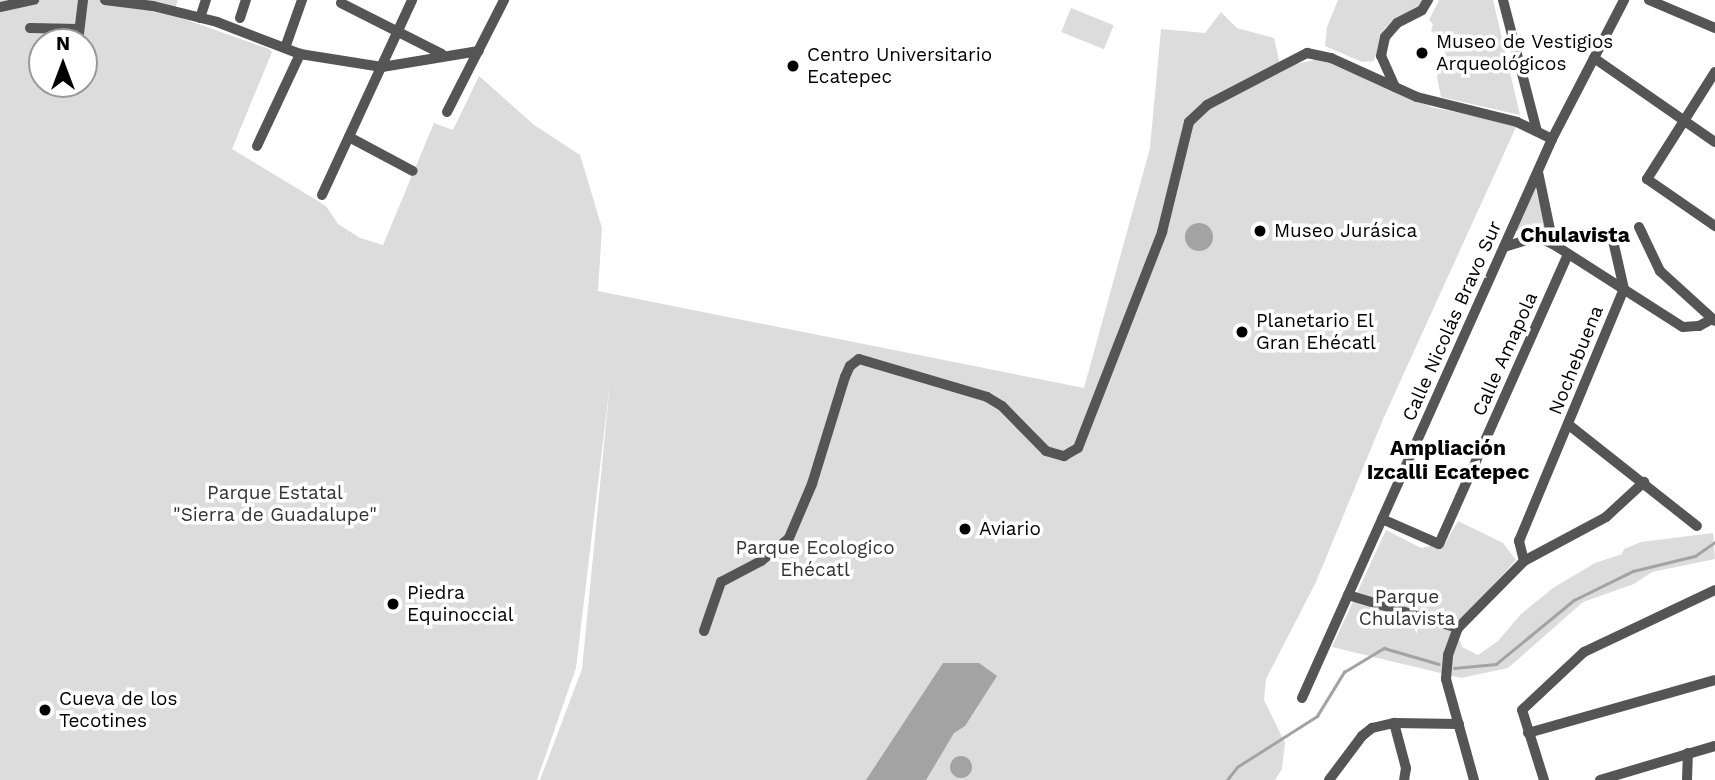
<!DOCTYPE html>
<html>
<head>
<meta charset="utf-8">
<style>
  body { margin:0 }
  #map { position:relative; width:1715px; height:780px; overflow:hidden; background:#fff; font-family:"Work Sans",sans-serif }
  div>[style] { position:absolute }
  .green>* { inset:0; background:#dcdcdc; transform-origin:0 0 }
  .water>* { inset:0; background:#a3a3a3 }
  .round { border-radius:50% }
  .stream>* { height:2.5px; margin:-1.25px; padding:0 1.25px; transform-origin:1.25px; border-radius:1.25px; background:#a3a3a3 }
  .street>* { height:10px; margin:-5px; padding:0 5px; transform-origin:5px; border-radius:5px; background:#555 }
  .dots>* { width:19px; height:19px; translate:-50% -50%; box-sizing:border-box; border:4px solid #fff; border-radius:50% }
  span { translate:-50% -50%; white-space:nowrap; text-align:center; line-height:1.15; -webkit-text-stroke:7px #fff; paint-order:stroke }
  .poi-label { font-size:19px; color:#000 }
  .left { translate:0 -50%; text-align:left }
  .street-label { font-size:19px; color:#000 }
  .park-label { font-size:19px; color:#333 }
  .neighbourhood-label { font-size:21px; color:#000; font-weight:700 }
  .north { position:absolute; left:28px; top:28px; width:70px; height:70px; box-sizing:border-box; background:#fff; border:2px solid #999; border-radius:50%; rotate:0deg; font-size:19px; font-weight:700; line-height:28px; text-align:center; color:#000 }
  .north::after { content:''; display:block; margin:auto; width:24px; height:32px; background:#000; clip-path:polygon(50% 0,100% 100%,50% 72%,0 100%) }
</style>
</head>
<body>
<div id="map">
  <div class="green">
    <i style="clip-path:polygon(evenodd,0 0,178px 0,173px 15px,269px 49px,272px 52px,232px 149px,326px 206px,338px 224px,360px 238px,383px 245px,434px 123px,453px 130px,479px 76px,534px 125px,580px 155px,602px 228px,598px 291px,1084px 388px,1150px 148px,1161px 29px,1205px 33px,1221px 12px,1237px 28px,1274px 38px,1279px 60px,1278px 74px,1295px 64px,1320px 59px,1431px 107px,1517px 125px,1384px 417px,1316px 582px,1266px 679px,1264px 700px,1285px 743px,1282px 769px,1275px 780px,540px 780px,582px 669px,610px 383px,576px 668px,537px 780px,0 780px,0 0,42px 42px,84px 42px,84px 84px,42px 84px,42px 42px)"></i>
    <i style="clip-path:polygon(1338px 0,1424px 0,1421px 7px,1396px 18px,1384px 29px,1374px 61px,1362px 62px,1325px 46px,1327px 27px)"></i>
    <i style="clip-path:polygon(1439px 0,1493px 0,1520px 115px,1441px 97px,1437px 77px,1446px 49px,1442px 39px,1431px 31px,1433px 24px,1429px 20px)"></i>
    <i style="left:1071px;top:8px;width:46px;height:26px;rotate:22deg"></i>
    <i style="clip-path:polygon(1535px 186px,1546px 231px,1514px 231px)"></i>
    <i style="clip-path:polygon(1458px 521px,1503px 543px,1516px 560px,1455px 628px,1462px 647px,1478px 655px,1498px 641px,1521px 614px,1553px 588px,1595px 563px,1622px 554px,1624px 549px,1641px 542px,1713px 533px,1715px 559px,1652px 572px,1634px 584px,1583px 602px,1508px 668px,1461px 678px,1332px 647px,1386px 530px,1421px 548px,1445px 543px)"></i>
  </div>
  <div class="water">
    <i class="round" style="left:1185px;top:223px;width:28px;height:28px"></i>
    <i style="clip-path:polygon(943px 663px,979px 663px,997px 676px,965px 726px,954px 733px,926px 780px,866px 780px)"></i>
    <i class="round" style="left:950px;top:756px;width:22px;height:22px"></i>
  </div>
  <div class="stream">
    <i style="left:1454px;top:668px;width:42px;rotate:-5.4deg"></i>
    <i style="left:1496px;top:664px;width:101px;rotate:-39.4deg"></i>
    <i style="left:1574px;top:600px;width:66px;rotate:-26.2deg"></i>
    <i style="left:1633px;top:571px;width:64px;rotate:-13.6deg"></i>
    <i style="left:1695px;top:556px;width:24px;rotate:-35deg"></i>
    <i style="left:1227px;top:780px;width:16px;rotate:-52deg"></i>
    <i style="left:1237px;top:767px;width:95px;rotate:-32.5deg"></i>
    <i style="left:1317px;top:716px;width:52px;rotate:-58.5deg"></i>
    <i style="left:1344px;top:672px;width:47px;rotate:-31deg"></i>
    <i style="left:1384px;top:648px;width:57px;rotate:16.2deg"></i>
  </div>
  <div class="street">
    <i style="left:105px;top:0;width:48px;rotate:7.1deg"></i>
    <i style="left:153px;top:6px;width:66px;rotate:14deg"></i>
    <i style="left:217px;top:22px;width:89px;rotate:21.1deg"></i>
    <i style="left:300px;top:54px;width:83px;rotate:9deg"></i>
    <i style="left:382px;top:67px;width:98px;rotate:-9.4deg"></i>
    <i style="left:1503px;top:0;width:135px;rotate:75.5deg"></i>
    <i style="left:1649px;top:0;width:72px;rotate:23deg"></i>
    <i style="left:341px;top:3px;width:113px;rotate:26.8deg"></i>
    <i style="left:0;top:7px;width:35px;rotate:-12deg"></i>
    <i style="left:200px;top:18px;width:19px;rotate:-72deg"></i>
    <i style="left:240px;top:18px;width:19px;rotate:-72deg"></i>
    <i style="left:30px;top:28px;width:49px;rotate:1.2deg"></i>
    <i style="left:78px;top:42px;width:42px;rotate:-83.2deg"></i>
    <i style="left:285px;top:48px;width:51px;rotate:-70.5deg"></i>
    <i style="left:1594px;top:58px;width:147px;rotate:34.8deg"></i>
    <i style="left:1715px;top:72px;width:127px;rotate:122.4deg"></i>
    <i style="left:1647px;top:179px;width:83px;rotate:34.7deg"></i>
    <i style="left:1395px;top:87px;width:34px;rotate:-114deg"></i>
    <i style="left:1381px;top:56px;width:19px;rotate:-78deg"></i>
    <i style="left:1385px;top:37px;width:18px;rotate:-49deg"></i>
    <i style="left:1397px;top:23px;width:28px;rotate:-27deg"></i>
    <i style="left:1422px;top:10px;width:12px;rotate:-59deg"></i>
    <i style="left:447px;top:112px;width:126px;rotate:-63deg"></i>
    <i style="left:349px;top:137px;width:72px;rotate:28deg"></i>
    <i style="left:257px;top:146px;width:102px;rotate:-64.9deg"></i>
    <i style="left:1538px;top:172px;width:74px;rotate:78.2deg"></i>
    <i style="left:322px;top:195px;width:215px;rotate:-65.2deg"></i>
    <i style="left:1639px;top:227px;width:49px;rotate:64.5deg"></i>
    <i style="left:1660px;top:271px;width:74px;rotate:42.3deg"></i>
    <i style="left:1504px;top:247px;width:34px;rotate:-17deg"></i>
    <i style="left:1537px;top:237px;width:17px;rotate:24deg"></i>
    <i style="left:1553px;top:244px;width:154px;rotate:32.6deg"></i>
    <i style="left:1683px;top:327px;width:16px;rotate:-4deg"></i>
    <i style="left:1699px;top:326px;width:15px;rotate:-28deg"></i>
    <i style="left:1569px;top:425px;width:163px;rotate:38.3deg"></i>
    <i style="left:1382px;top:519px;width:62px;rotate:23.7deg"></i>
    <i style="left:1439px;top:544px;width:317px;rotate:-66deg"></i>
    <i style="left:1524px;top:561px;width:21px;rotate:-104deg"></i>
    <i style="left:1519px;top:541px;width:273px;rotate:-67.4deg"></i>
    <i style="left:1624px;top:289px;width:54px;rotate:-102.8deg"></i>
    <i style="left:1348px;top:595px;width:115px;rotate:16.7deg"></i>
    <i style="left:704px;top:631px;width:52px;rotate:-70.9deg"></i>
    <i style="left:721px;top:582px;width:45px;rotate:-27.7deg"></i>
    <i style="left:761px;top:561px;width:36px;rotate:-39deg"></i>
    <i style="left:789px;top:538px;width:59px;rotate:-66.9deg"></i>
    <i style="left:812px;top:484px;width:112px;rotate:-72.9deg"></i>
    <i style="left:845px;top:377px;width:12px;rotate:-66deg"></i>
    <i style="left:850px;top:366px;width:11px;rotate:-38deg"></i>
    <i style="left:859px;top:359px;width:134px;rotate:16.5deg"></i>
    <i style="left:987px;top:397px;width:17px;rotate:31deg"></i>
    <i style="left:1002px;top:406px;width:63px;rotate:45.6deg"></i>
    <i style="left:1046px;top:451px;width:19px;rotate:16deg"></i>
    <i style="left:1064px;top:456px;width:16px;rotate:-30deg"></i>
    <i style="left:1078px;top:448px;width:232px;rotate:-68.7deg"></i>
    <i style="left:1162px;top:232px;width:113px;rotate:-76.2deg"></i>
    <i style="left:1189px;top:122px;width:25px;rotate:-43deg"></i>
    <i style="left:1207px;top:105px;width:113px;rotate:-27.5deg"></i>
    <i style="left:1307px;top:53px;width:25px;rotate:12deg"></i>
    <i style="left:1331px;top:58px;width:94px;rotate:24.4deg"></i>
    <i style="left:1417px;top:97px;width:103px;rotate:14deg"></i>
    <i style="left:1517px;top:122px;width:39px;rotate:26deg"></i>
    <i style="left:1302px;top:698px;width:612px;rotate:-65.9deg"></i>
    <i style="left:1552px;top:139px;width:157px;rotate:-62.6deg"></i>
    <i style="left:1394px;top:723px;width:47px;rotate:75.1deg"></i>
    <i style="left:1406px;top:768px;width:12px;rotate:99deg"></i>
    <i style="left:1528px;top:733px;width:194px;rotate:-15.8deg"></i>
    <i style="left:1329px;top:780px;width:55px;rotate:-53.1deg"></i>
    <i style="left:1362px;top:736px;width:13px;rotate:-39deg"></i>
    <i style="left:1372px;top:728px;width:23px;rotate:-13deg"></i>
    <i style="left:1394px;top:723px;width:65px;rotate:0.9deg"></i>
    <i style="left:1474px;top:780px;width:105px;rotate:-105.5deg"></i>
    <i style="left:1446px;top:679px;width:24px;rotate:-85deg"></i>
    <i style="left:1448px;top:655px;width:29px;rotate:-70deg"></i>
    <i style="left:1458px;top:628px;width:94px;rotate:-45.4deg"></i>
    <i style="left:1524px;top:561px;width:93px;rotate:-28.2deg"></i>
    <i style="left:1606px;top:517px;width:52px;rotate:-42.6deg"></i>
    <i style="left:1544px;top:780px;width:73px;rotate:-107.4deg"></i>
    <i style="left:1522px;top:710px;width:85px;rotate:-43.1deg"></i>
    <i style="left:1584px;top:652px;width:145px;rotate:-25.3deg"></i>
    <i style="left:1600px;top:780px;width:120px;rotate:-16.5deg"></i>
    <i style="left:1687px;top:780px;width:27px;rotate:-88deg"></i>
  </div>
  <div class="dots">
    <i style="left:1422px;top:53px;background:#000"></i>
    <i style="left:793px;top:66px;background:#000"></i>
    <i style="left:1260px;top:231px;background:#000"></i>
    <i style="left:1242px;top:332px;background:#000"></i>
    <i style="left:965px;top:529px;background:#000"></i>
    <i style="left:393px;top:604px;background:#000"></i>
    <i style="left:45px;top:710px;background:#000"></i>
  </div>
  <div class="poi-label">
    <span class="left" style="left:1436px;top:53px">Museo de Vestigios<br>Arqueológicos</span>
    <span class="left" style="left:807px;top:66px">Centro Universitario<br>Ecatepec</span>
    <span class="left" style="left:1274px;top:231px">Museo Jurásica</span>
    <span class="left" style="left:1256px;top:332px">Planetario El<br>Gran Ehécatl</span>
    <span class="left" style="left:979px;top:529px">Aviario</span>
    <span class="left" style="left:407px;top:604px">Piedra<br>Equinoccial</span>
    <span class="left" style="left:59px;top:710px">Cueva de los<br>Tecotines</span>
  </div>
  <div class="street-label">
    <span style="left:1452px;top:321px;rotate:-66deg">Calle Nicolás Bravo Sur</span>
    <span style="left:1505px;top:354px;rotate:-66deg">Calle Amapola</span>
    <span style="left:1576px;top:360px;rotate:-68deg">Nochebuena</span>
  </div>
  <div class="park-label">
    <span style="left:275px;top:504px">Parque Estatal<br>"Sierra de Guadalupe"</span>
    <span style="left:815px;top:559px">Parque Ecologico<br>Ehécatl</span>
    <span style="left:1407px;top:608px">Parque<br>Chulavista</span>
  </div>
  <div class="neighbourhood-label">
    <span style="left:1575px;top:235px">Chulavista</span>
    <span style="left:1448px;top:460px">Ampliación<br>Izcalli Ecatepec</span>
  </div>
  <div class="north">N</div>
</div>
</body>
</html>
